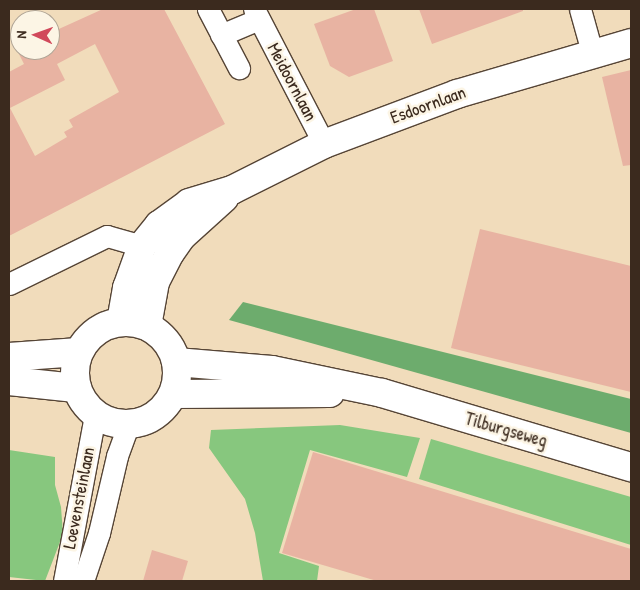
<!DOCTYPE html>
<html>
<head>
<meta charset="utf-8">
<style>
  body { margin:0 }
  #map { position:relative; width:640px; height:590px; overflow:hidden; background:#f1dcbb; font-family:"Patrick Hand",sans-serif }
  div>[style] { position:absolute }
  .green>* { inset:0; background:#87c77e }
  .forest>* { inset:0; background:#6dac6d }
  .building>* { inset:0; background:#e8b3a2 }
  .roads { filter:drop-shadow(1px 0 #564536) drop-shadow(-1px 0 #564536) drop-shadow(0 1px #564536) drop-shadow(0 -1px #564536) }
  .street>* { height:21px; margin:-10.5px; padding:0 10.5px; transform-origin:10.5px; border-radius:10.5px; background:#fff }
  .secondary>* { height:28px; margin:-14px; padding:0 14px; transform-origin:14px; border-radius:14px; background:#fff }
  .secondary>.ring { margin:-14px; padding:0; box-sizing:content-box; background:none; border:28px solid #fff; border-radius:50% }
  span { translate:-50% -50%; white-space:nowrap; text-align:center; line-height:1.15; -webkit-text-stroke:5px #fcf5e5; paint-order:stroke }
  .street-label { font-size:18px; color:#3b2a1e }
  .frame { position:absolute; inset:0; border:10px solid #3b2a1e; pointer-events:none }
  .north { position:absolute; left:10px; top:10px; width:50px; height:50px; box-sizing:border-box; background:#fcf5e5; border:1px solid #afa495; border-radius:50%; rotate:272deg; font-size:14px; font-weight:700; line-height:20px; text-align:center; color:#3b2a1e }
  .north::after { content:''; display:block; margin:auto; width:18px; height:22px; background:#d1495b; clip-path:polygon(50% 0,100% 100%,50% 72%,0 100%) }
</style>
</head>
<body>
<div id="map">
  <div class="green">
    <i style="clip-path:polygon(340px 425px,420px 438px,407px 477px,310px 450px,279px 553px,319px 566px,317px 581px,263px 581px,255px 533px,245px 499px,209px 448px,211px 430px)"></i>
    <i style="clip-path:polygon(431px 439px,631px 497px,631px 545px,419px 479px)"></i>
    <i style="clip-path:polygon(9px 450px,55px 457px,55px 485px,61px 507px,63px 534px,45px 581px,9px 577px)"></i>
  </div>
  <div class="forest">
    <i style="clip-path:polygon(243px 302px,631px 399px,631px 433px,229px 320px)"></i>
  </div>
  <div class="building">
    <i style="clip-path:polygon(evenodd,103px 9px,164px 9px,225px 124px,9px 236px,9px 72px,24px 64px,17px 50px,50px 50px,50px 33px,103px 9px,95px 44px,119px 92px,69px 120px,73px 127px,64px 132px,67px 137px,35px 156px,10px 108px,65px 80px,57px 64px,95px 44px)"></i>
    <i style="clip-path:polygon(356px 9px,374px 9px,393px 61px,349px 77px,330px 66px,314px 24px)"></i>
    <i style="clip-path:polygon(419px 9px,523px 9px,523px 11px,432px 44px)"></i>
    <i style="clip-path:polygon(631px 70px,631px 165px,623px 166px,602px 77px)"></i>
    <i style="clip-path:polygon(480px 229px,631px 266px,631px 392px,451px 348px)"></i>
    <i style="clip-path:polygon(313px 452px,631px 549px,631px 581px,377px 581px,282px 553px)"></i>
    <i style="clip-path:polygon(152px 550px,188px 561px,182px 581px,143px 581px)"></i>
  </div>
  <div class="roads">
    <div class="street">
      <i style="left:208px;top:9px;width:67px;rotate:62.3deg"></i>
      <i style="left:254px;top:9px;width:152px;rotate:62.6deg"></i>
      <i style="left:580px;top:9px;width:45px;rotate:74.4deg"></i>
      <i style="left:221px;top:35px;width:41px;rotate:-22.8deg"></i>
      <i style="left:9px;top:284px;width:109px;rotate:-26.1deg"></i>
      <i style="left:107px;top:236px;width:36px;rotate:16deg"></i>
      <i style="left:64px;top:581px;width:169px;rotate:-79.4deg"></i>
      <i style="left:83px;top:581px;width:51px;rotate:-71.6deg"></i>
      <i style="left:99px;top:533px;width:79px;rotate:-76.8deg"></i>
      <i style="left:117px;top:456px;width:33px;rotate:-70deg"></i>
    </div>
    <div class="secondary">
      <i class="ring" style="left:75px;top:322px;width:74px;height:74px"></i>
      <i style="left:121px;top:322px;width:35px;rotate:-80deg"></i>
      <i style="left:127px;top:288px;width:45px;rotate:-70.3deg"></i>
      <i style="left:142px;top:246px;width:27px;rotate:-51deg"></i>
      <i style="left:159px;top:225px;width:37px;rotate:-36deg"></i>
      <i style="left:189px;top:203px;width:45px;rotate:-16.8deg"></i>
      <i style="left:232px;top:190px;width:103px;rotate:-26.6deg"></i>
      <i style="left:324px;top:144px;width:142px;rotate:-20.6deg"></i>
      <i style="left:457px;top:94px;width:181px;rotate:-16.3deg"></i>
      <i style="left:147px;top:326px;width:45px;rotate:-79.7deg"></i>
      <i style="left:155px;top:282px;width:33px;rotate:-63deg"></i>
      <i style="left:170px;top:253px;width:21px;rotate:-55deg"></i>
      <i style="left:182px;top:236px;width:57px;rotate:-42.1deg"></i>
      <i style="left:9px;top:357px;width:70px;rotate:-4.1deg"></i>
      <i style="left:176px;top:362px;width:96px;rotate:4.8deg"></i>
      <i style="left:272px;top:370px;width:112px;rotate:11.8deg"></i>
      <i style="left:382px;top:393px;width:260px;rotate:16.6deg"></i>
      <i style="left:9px;top:381px;width:67px;rotate:6deg"></i>
      <i style="left:173px;top:394px;width:157px;rotate:-0.4deg"></i>
    </div>
  </div>
  <div class="street-label">
    <span style="left:292px;top:82px;rotate:62deg">Meidoornlaan</span>
    <span style="left:428px;top:105px;rotate:-20deg">Esdoornlaan</span>
    <span style="left:506px;top:430px;rotate:16deg">Tilburgseweg</span>
    <span style="left:79px;top:498px;rotate:-79deg">Loevensteinlaan</span>
  </div>
  <div class="frame"></div>
  <div class="north">N</div>
</div>
</body>
</html>
